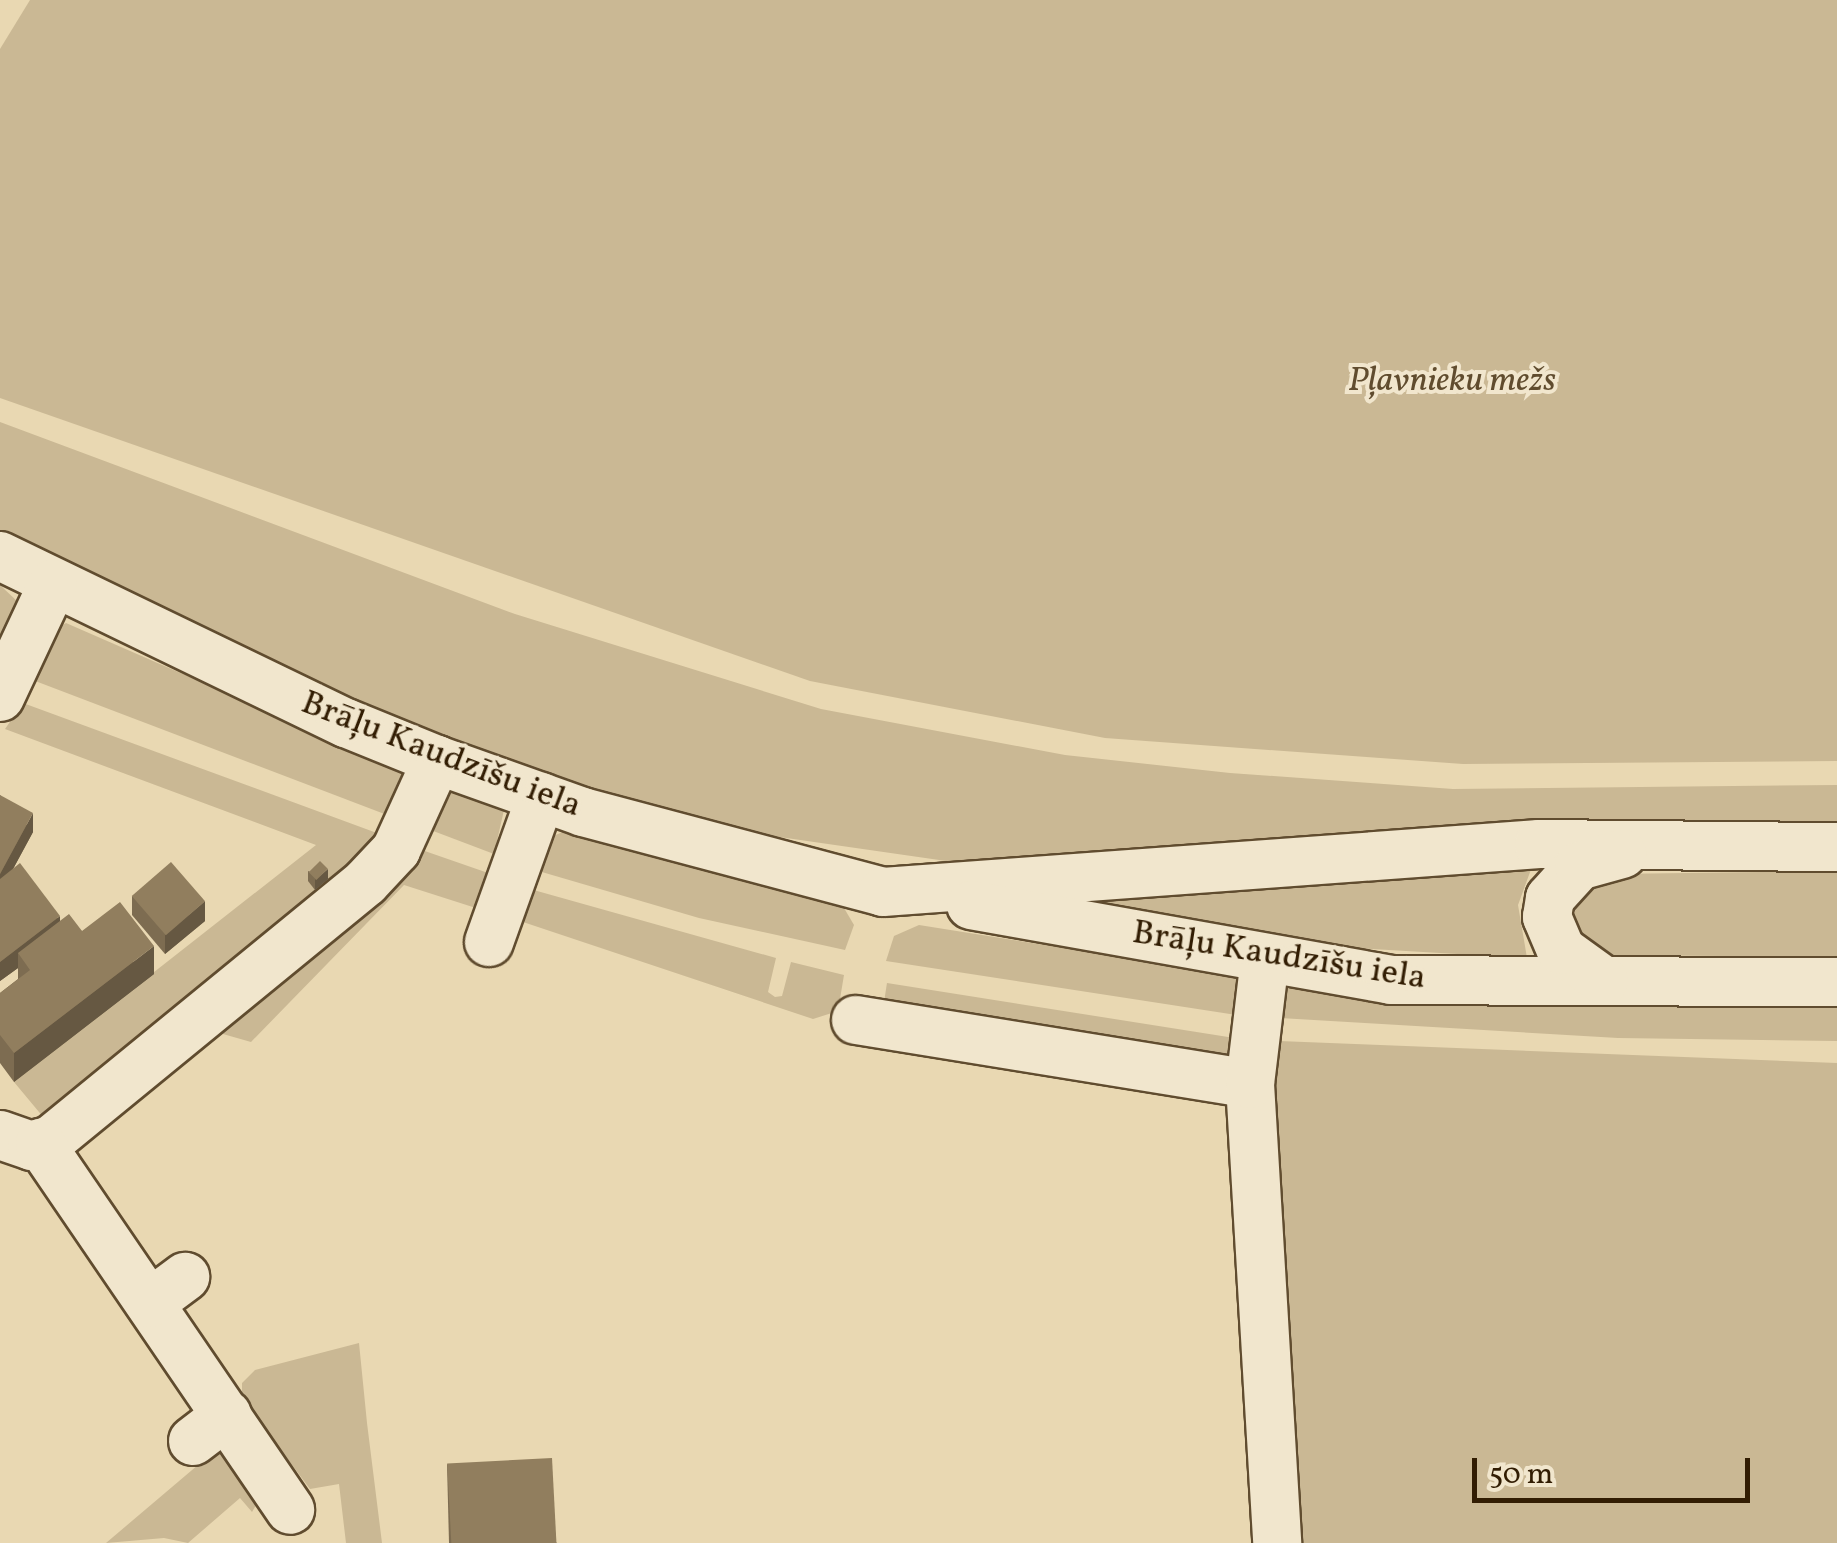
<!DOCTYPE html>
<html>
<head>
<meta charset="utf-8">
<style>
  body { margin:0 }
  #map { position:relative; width:1837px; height:1543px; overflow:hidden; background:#e9d8b2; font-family:Vollkorn,serif }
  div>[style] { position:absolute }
  .green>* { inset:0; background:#cab894; transform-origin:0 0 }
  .roads { filter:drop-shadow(2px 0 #604c2f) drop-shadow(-2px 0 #604c2f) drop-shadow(0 2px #604c2f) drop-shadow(0 -2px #604c2f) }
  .minor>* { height:48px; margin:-24px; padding:0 24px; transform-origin:24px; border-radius:24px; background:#f1e6cd }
  .wall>* { inset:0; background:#7d6c51 }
  .shaded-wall>* { inset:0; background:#665842 }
  .building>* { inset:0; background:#917e5e; transform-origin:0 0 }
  span { translate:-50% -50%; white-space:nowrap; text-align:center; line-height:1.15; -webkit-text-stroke:8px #f1e6cd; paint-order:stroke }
  .park-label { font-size:35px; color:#604c2e; font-style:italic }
  .street-label { font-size:35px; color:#321d03 }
  .scale { position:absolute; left:1472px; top:1458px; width:278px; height:45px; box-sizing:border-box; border:5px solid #321d03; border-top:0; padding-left:12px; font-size:30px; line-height:35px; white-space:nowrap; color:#321d03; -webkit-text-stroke:8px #f1e6cd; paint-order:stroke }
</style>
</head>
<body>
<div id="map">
  <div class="green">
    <i style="clip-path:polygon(30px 0,1837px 0,1837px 761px,1463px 764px,1105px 738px,810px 681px,0 398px,0 49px)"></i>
    <i style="clip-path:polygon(0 422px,515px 614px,821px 709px,1065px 755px,1230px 773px,1453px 789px,1837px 785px,1837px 826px,960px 863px,745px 832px,563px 780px,367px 707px,0 533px)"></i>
    <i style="clip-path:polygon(0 585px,19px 603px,0 653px)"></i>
    <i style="clip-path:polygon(66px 623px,400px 769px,405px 784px,395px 818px,30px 679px,56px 629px)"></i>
    <i style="clip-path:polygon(23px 703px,385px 836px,44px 1118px,14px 1082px,316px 845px,5px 729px)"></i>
    <i style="clip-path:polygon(460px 790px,504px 810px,494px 854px,428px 829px,445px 795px)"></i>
    <i style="clip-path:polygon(568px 830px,844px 908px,854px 925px,845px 950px,699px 918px,535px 870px,553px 836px)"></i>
    <i style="clip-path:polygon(419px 849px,491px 874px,479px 909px,404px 885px,251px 1042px,216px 1032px)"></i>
    <i style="clip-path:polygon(1533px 864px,1518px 905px,1527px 958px,1286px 944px,1008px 905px)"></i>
    <i style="clip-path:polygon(1837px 871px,1837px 957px,1602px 955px,1572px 930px,1568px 905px,1583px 881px,1611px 874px)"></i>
    <i style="clip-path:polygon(530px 889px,776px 958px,768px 992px,775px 997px,782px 996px,791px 962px,844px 975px,838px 1011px,813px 1019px,520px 921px)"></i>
    <i style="clip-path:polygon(919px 925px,1234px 975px,1244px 996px,1243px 1016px,886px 961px,894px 936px)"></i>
    <i style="clip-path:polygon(1295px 981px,1393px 995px,1837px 1007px,1837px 1041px,1618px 1038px,1280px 1018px,1284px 994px)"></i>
    <i style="left:887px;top:983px;width:355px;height:28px;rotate:9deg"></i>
    <i style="clip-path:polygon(1279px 1041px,1837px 1063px,1837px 1543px,1300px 1543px,1273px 1081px)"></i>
    <i style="clip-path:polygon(359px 1343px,367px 1423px,382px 1543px,346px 1543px,339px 1484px,310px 1489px,242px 1398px,242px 1383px,255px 1370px)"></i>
    <i style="clip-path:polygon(218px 1448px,243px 1456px,261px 1497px,252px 1512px,240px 1498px,188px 1543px,164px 1538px,106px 1543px)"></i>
  </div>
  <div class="roads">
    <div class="minor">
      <i style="left:0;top:556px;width:384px;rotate:25.8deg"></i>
      <i style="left:346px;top:723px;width:98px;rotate:22.1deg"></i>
      <i style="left:437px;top:760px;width:155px;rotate:19.6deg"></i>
      <i style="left:583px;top:812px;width:310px;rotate:14.9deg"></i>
      <i style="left:883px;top:892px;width:658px;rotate:-4.18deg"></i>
      <i style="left:1539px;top:844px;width:298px;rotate:0.6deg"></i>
      <i style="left:0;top:697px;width:125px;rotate:-64.9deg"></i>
      <i style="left:971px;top:905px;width:427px;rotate:10.1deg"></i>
      <i style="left:1391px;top:980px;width:446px;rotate:0.3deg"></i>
      <i style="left:489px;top:942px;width:154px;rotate:-70.3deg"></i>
      <i style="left:1604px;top:981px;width:53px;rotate:-144.2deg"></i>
      <i style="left:1561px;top:950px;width:36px;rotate:-113deg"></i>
      <i style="left:1547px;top:917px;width:19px;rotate:-81deg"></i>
      <i style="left:1550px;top:898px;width:43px;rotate:-47.8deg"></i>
      <i style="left:1579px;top:866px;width:45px;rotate:-15.6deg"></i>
      <i style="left:856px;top:1020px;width:399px;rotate:9.2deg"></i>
      <i style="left:1250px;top:1084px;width:460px;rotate:86.6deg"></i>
      <i style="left:1250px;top:1084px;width:127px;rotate:-83.2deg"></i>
      <i style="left:0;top:1135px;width:34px;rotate:19deg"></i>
      <i style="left:32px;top:1146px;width:20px;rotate:-18deg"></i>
      <i style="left:51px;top:1140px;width:407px;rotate:-39.3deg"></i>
      <i style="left:366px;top:882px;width:44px;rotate:-46.8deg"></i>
      <i style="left:396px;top:850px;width:99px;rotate:-65.5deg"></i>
      <i style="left:40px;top:1143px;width:444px;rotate:55.7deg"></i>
      <i style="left:150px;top:1303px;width:44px;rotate:-36.6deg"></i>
      <i style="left:193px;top:1441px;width:43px;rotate:-37.4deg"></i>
    </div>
  </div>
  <div class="wall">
    <i style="clip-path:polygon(0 795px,33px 832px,13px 869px,60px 921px,82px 931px,154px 974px,14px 1082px,0 1063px,0 993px,18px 979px,18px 968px,0 981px)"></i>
    <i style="clip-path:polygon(308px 871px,328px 879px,315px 890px,308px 881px)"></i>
    <i style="clip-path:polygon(132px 896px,205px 921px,165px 954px,132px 915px)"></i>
    <i style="clip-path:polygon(447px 1464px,557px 1543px,449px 1543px)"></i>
  </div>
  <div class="shaded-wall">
    <i style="clip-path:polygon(33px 813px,33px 832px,0 893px,0 874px)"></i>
    <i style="clip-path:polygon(328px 869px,328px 879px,315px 890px,315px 880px)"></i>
    <i style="clip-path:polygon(205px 901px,205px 921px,165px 954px,165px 935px)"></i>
    <i style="clip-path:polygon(60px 916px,60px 935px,18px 953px,18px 968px,0 981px,0 962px)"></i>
    <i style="clip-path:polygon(154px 946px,154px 974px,14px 1082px,14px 1053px)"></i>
  </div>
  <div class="building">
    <i style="clip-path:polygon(0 795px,33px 813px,0 874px)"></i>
    <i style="left:320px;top:861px;width:11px;height:16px;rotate:45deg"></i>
    <i style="left:171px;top:862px;width:52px;height:52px;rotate:49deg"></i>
    <i style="clip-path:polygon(20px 863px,60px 916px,0 962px,0 879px)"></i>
    <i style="clip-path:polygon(120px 902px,154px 946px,14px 1053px,0 1035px,0 993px,30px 970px,18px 953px,69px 914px,82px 931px)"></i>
    <i style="left:552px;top:1458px;width:85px;height:105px;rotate:87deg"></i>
  </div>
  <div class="park-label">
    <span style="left:1452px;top:381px">Pļavnieku mežs</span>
  </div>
  <div class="street-label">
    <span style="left:441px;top:755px;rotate:21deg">Brāļu Kaudzīšu iela</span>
    <span style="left:1279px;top:956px;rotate:9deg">Brāļu Kaudzīšu iela</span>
  </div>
  <div class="scale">50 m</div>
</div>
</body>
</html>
